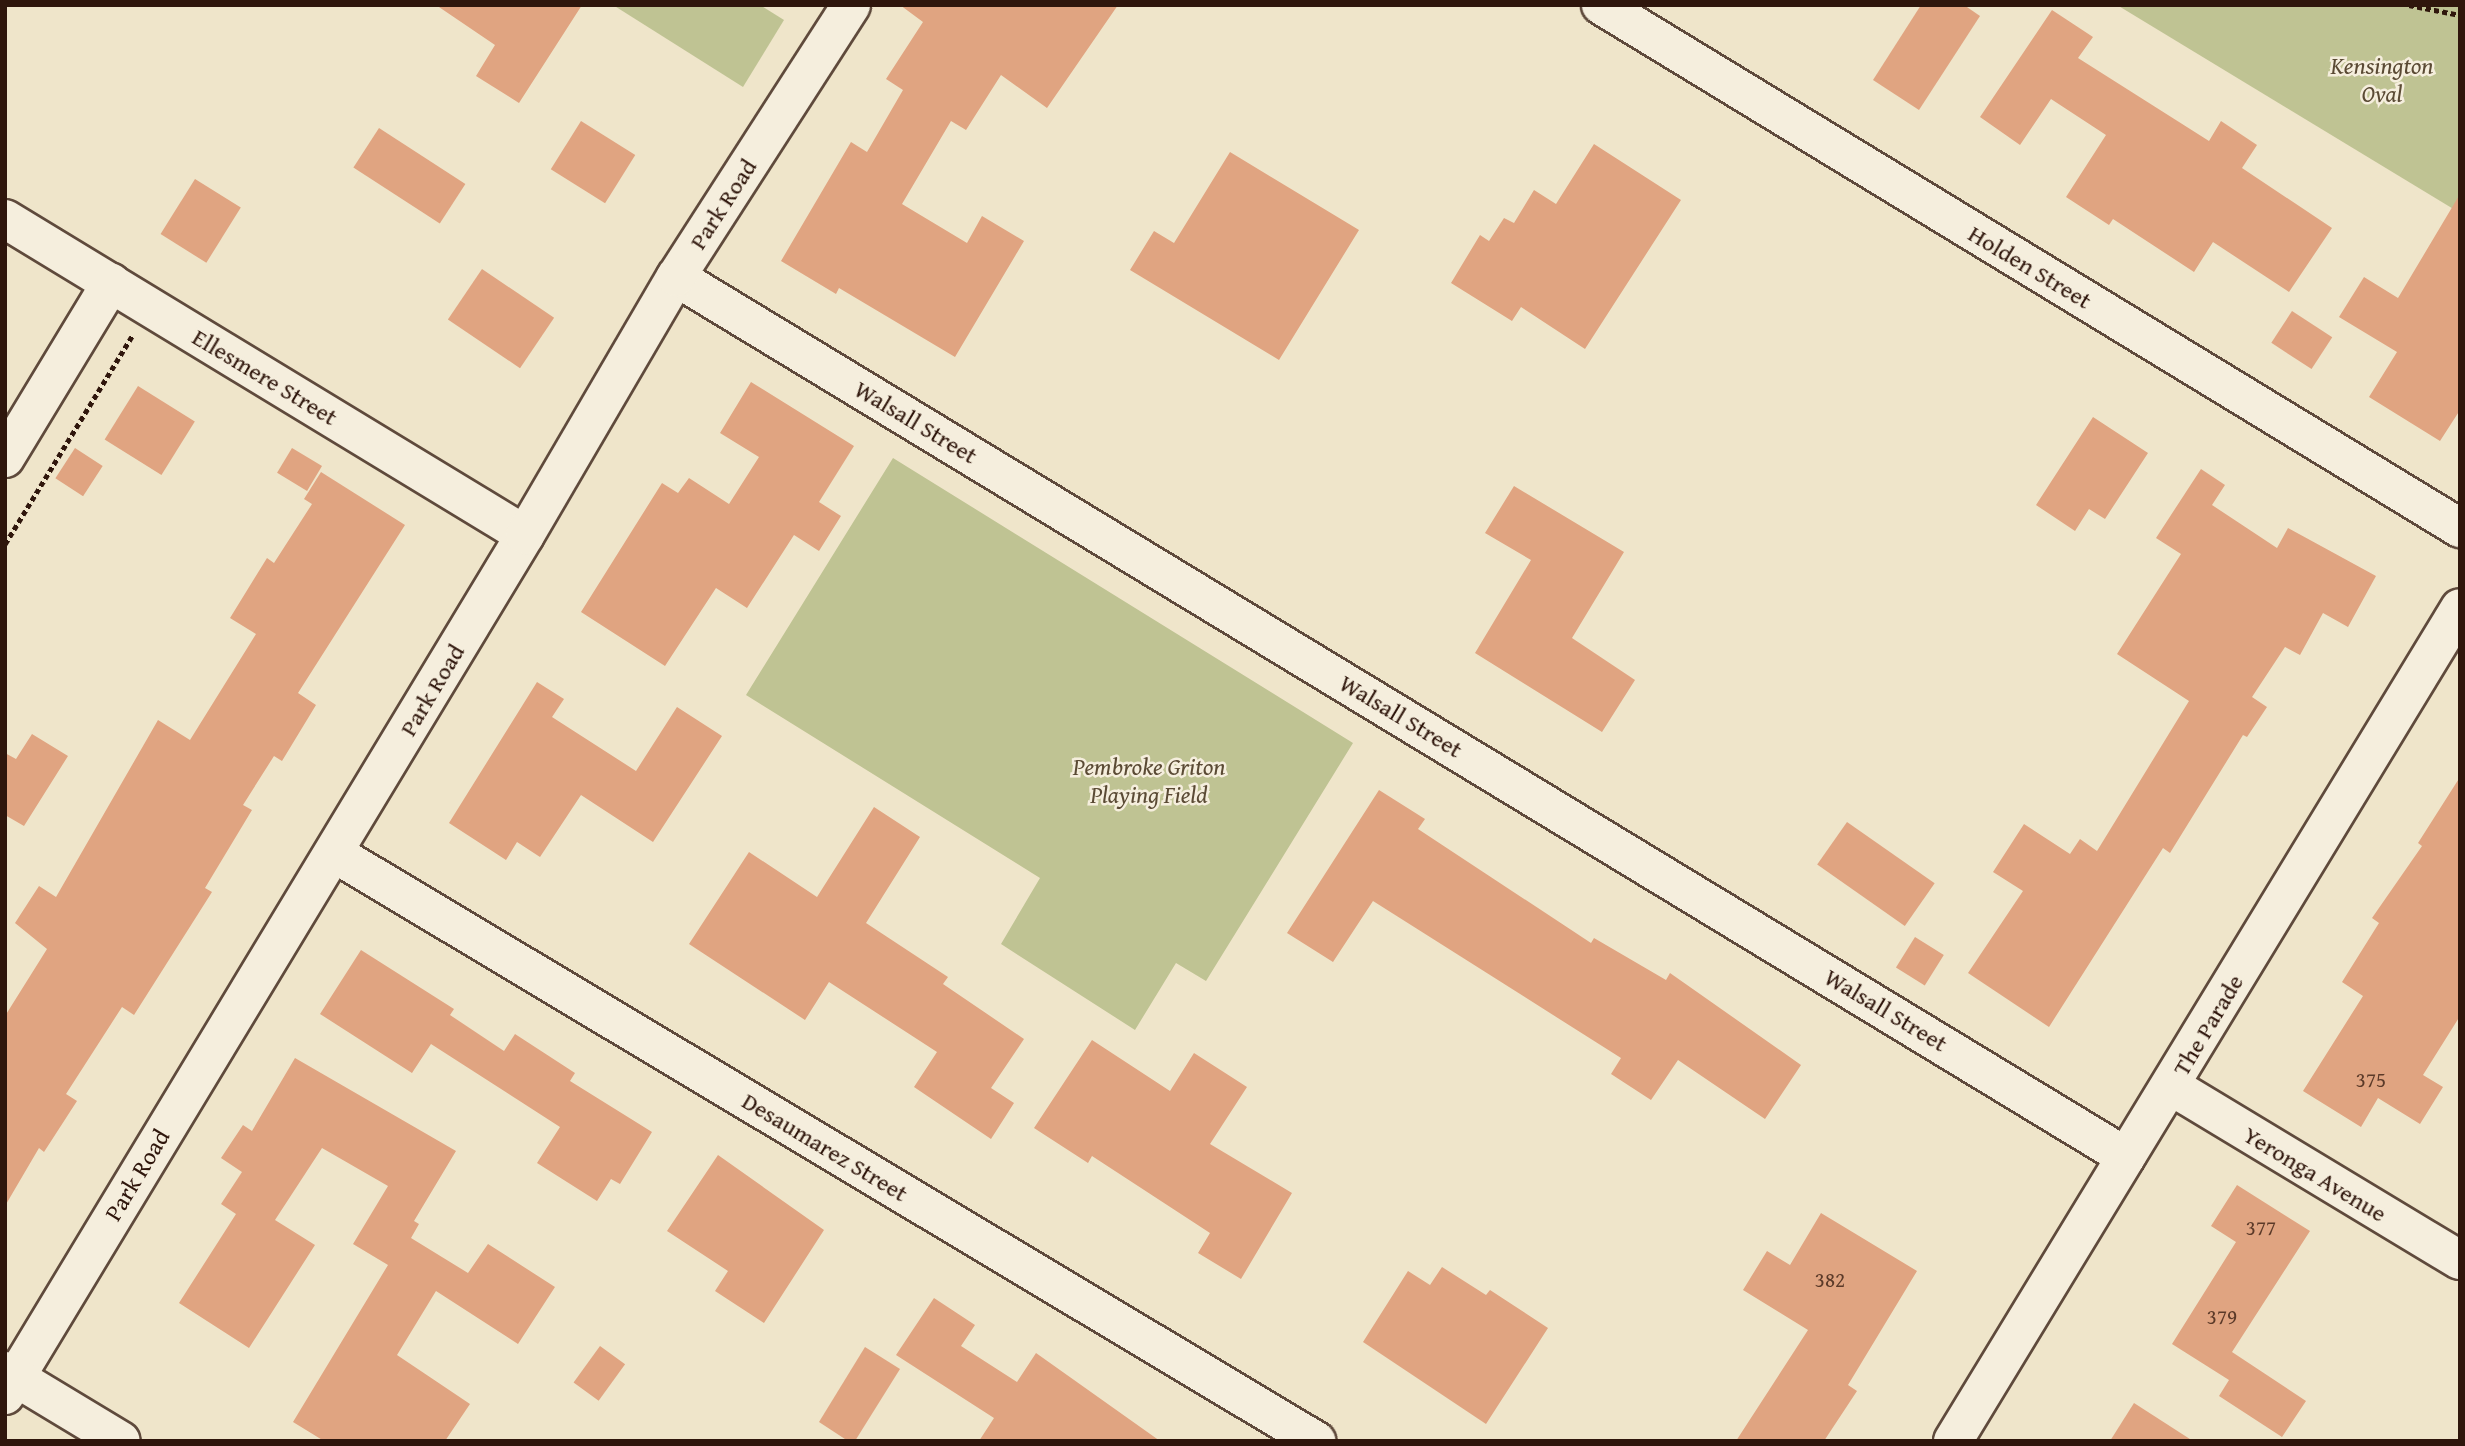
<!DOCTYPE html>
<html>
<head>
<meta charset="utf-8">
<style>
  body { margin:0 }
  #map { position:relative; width:2465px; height:1446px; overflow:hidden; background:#efe5ca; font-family:"Gentium Book Plus",serif }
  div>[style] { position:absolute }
  .green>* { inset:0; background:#bfc393 }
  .building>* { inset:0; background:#e0a481; transform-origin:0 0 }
  .path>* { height:4.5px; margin-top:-2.25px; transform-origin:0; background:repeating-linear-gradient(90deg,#2f160c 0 5px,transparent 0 8.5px) }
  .roads { filter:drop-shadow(2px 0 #5f4a3c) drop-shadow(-2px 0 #5f4a3c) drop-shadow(0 2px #5f4a3c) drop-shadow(0 -2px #5f4a3c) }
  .street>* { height:38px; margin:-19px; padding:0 19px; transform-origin:19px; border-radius:19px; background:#f5eedd }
  .secondary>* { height:38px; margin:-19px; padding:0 19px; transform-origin:19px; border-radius:19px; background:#f5eedd }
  span { translate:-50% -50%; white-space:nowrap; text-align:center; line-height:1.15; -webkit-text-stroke:5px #f5eedd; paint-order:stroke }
  .number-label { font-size:21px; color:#5b3a29 }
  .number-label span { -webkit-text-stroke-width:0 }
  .park-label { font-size:24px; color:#5a4a34; font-style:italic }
  .street-label { font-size:24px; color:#2f160c }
  .frame { position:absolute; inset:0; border:7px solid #2f160c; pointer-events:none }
</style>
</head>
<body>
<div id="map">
  <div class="green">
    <i style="clip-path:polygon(613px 5px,760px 5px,784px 20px,743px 87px)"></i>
    <i style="clip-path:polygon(2117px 5px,2460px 5px,2460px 213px)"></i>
    <i style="clip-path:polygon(893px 458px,1353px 743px,1206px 981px,1176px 963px,1135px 1030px,1001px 944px,1040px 878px,746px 695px)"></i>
  </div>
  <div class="building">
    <i style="clip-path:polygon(436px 5px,582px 5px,519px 103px,476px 76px,495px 45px)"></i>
    <i style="clip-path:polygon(900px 5px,1118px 5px,1047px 108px,1001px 75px,966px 130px,951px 121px,902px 204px,967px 243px,982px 216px,1024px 241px,955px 357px,839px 288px,836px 294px,781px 261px,851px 142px,867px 152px,903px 90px,886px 79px,923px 22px)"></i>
    <i style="clip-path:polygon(1921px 5px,1964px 5px,1980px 16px,1919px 110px,1873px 80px)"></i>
    <i style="clip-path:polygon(2052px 10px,2093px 37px,2078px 58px,2209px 141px,2221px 121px,2257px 145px,2242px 168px,2332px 228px,2289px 292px,2213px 242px,2194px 272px,2113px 219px,2109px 225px,2066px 197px,2106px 135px,2051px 99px,2020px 145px,1980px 117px)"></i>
    <i style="left:581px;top:121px;width:64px;height:57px;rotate:32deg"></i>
    <i style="left:379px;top:128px;width:103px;height:47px;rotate:33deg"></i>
    <i style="clip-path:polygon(1594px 144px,1681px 200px,1585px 349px,1521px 307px,1512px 321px,1451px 283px,1480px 235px,1489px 241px,1504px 218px,1514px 223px,1534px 190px,1556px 204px)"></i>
    <i style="clip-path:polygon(1230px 152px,1359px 230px,1279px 360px,1130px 270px,1154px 231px,1174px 243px)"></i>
    <i style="left:195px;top:179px;width:54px;height:65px;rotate:32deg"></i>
    <i style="clip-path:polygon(2460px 194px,2460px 410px,2440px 441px,2369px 397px,2397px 352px,2339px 317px,2364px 277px,2398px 298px)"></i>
    <i style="left:482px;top:269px;width:87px;height:61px;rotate:34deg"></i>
    <i style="left:2292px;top:311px;width:48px;height:38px;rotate:33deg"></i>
    <i style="clip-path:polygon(751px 382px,854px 446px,819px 502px,841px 516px,819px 551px,794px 535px,747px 608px,716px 588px,665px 666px,581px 612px,662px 483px,678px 493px,689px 478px,729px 504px,759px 457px,720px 433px)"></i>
    <i style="left:138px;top:386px;width:67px;height:63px;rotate:32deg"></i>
    <i style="clip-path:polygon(2093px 417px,2148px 453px,2105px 519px,2089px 509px,2075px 531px,2036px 505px)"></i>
    <i style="left:75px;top:448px;width:33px;height:36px;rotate:33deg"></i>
    <i style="left:292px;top:448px;width:35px;height:29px;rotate:31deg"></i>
    <i style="clip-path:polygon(2201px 469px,2225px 485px,2212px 505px,2277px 548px,2288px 528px,2376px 576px,2348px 627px,2323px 613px,2300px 655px,2285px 647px,2252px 697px,2267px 707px,2247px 737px,2243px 735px,2170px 853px,2163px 848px,2049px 1027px,1968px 973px,2023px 891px,1993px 872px,2024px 824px,2070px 854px,2080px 839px,2097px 851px,2189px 701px,2117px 654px,2181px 554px,2156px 538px)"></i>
    <i style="clip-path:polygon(321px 472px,405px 525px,298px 693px,316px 705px,282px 761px,274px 756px,243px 805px,252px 810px,205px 888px,212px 892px,134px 1015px,122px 1007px,66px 1094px,77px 1101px,44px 1152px,39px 1148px,5px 1206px,5px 1016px,47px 949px,15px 923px,39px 886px,56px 897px,158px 720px,190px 740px,256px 634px,230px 618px,267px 558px,274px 563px,312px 504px,304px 499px)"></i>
    <i style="clip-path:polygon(1514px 486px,1624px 552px,1572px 638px,1635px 680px,1602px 732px,1475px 653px,1531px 560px,1485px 533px)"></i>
    <i style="clip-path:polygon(537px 682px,564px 699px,552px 717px,636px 771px,677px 707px,722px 736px,653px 842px,581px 795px,540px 857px,517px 842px,506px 860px,449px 823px)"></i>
    <i style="clip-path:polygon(32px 734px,68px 756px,24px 826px,5px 815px,5px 753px,16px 759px)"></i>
    <i style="clip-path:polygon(2460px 777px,2460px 1016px,2423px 1075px,2443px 1087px,2420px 1124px,2378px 1098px,2361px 1127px,2303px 1091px,2363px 996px,2342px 982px,2379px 923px,2372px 918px,2422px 846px,2418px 843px)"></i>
    <i style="clip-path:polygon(1379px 790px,1425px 819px,1418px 829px,1591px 943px,1594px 938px,1666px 980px,1670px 973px,1801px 1065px,1765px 1119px,1678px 1060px,1651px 1100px,1611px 1074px,1621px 1058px,1373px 901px,1333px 962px,1287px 933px)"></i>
    <i style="clip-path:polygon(874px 807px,920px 837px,866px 923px,948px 977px,943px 984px,1024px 1039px,991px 1088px,1014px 1103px,991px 1139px,914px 1087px,937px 1052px,829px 982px,805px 1020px,689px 944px,749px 852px,817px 897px)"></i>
    <i style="left:1847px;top:822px;width:107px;height:52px;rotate:35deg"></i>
    <i style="left:1915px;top:937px;width:34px;height:36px;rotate:32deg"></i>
    <i style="clip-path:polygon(361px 950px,454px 1009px,450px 1015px,504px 1051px,515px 1034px,575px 1073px,570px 1081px,652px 1132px,620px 1184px,611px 1179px,597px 1201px,537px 1163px,560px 1127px,431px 1044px,412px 1073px,320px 1014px)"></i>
    <i style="clip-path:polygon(1092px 1040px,1170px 1091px,1194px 1053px,1247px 1087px,1210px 1144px,1292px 1193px,1241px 1279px,1198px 1253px,1210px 1233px,1092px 1156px,1088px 1163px,1034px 1128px)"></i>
    <i style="clip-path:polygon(295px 1058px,456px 1151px,414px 1221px,419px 1224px,411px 1238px,468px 1273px,488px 1244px,555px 1287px,518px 1344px,436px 1291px,397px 1355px,470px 1404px,445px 1441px,324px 1441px,293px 1422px,388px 1265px,353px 1244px,388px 1186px,322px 1148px,275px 1220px,315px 1245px,249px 1348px,179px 1303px,236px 1214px,221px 1204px,242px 1172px,221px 1158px,243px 1125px,252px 1131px)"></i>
    <i style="clip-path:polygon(718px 1155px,824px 1230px,764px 1323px,715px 1291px,728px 1271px,667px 1231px)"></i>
    <i style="clip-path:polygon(2237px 1185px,2310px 1231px,2232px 1352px,2306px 1401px,2282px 1437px,2219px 1396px,2229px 1380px,2172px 1344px,2236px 1242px,2211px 1226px)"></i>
    <i style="clip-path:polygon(1821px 1213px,1917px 1271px,1848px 1385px,1857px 1391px,1824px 1441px,1736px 1441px,1808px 1330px,1743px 1290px,1767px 1251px,1790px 1265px)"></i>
    <i style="clip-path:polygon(1442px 1267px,1486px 1295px,1490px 1290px,1548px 1328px,1486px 1424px,1363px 1342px,1408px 1271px,1430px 1285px)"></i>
    <i style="clip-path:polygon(934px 1298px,975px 1325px,961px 1346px,1017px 1382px,1036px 1353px,1160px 1441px,979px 1441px,994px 1418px,896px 1355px)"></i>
    <i style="left:600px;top:1346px;width:31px;height:45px;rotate:36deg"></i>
    <i style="clip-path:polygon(865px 1347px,900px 1369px,855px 1441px,848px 1441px,819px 1422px)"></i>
    <i style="clip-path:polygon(2134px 1403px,2193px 1441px,2110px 1441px)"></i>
  </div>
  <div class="path">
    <i style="left:2409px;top:5px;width:52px;rotate:11.1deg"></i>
    <i style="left:5px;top:544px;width:244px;rotate:-58.6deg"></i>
  </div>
  <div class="roads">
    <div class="street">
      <i style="left:1601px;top:5px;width:1006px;rotate:31.34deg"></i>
      <i style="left:5px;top:219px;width:608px;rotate:31.29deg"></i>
      <i style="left:676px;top:277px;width:1696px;rotate:31.25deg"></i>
      <i style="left:5px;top:458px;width:205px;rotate:-58.8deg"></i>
      <i style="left:334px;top:853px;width:1145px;rotate:30.91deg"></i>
      <i style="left:2171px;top:1086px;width:337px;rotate:31.1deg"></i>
      <i style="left:5px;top:1395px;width:1005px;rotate:-58.84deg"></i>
      <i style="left:525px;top:535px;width:299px;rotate:-59.7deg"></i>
      <i style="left:676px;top:277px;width:323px;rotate:-57.2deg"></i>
    </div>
    <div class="secondary">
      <i style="left:5px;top:1371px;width:135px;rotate:31.1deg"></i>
      <i style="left:1953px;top:1441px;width:975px;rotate:-58.67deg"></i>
    </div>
  </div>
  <div class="number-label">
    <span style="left:2371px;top:1080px">375</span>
    <span style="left:2261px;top:1228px">377</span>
    <span style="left:1830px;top:1280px">382</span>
    <span style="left:2222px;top:1317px">379</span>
  </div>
  <div class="park-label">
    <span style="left:2382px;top:80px">Kensington<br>Oval</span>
    <span style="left:1149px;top:781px">Pembroke Griton<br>Playing Field</span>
  </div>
  <div class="street-label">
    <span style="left:723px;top:204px;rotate:-57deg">Park Road</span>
    <span style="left:2030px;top:267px;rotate:31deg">Holden Street</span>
    <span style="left:265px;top:377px;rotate:31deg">Ellesmere Street</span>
    <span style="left:916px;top:422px;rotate:31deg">Walsall Street</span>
    <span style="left:432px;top:690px;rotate:-59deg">Park Road</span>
    <span style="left:1401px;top:716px;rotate:31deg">Walsall Street</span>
    <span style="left:1886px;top:1010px;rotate:31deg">Walsall Street</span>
    <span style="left:2208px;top:1025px;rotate:-59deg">The Parade</span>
    <span style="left:825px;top:1147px;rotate:31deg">Desaumarez Street</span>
    <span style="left:2315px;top:1174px;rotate:31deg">Yeronga Avenue</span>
    <span style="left:137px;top:1175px;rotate:-59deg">Park Road</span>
  </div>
  <div class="frame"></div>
</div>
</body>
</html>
